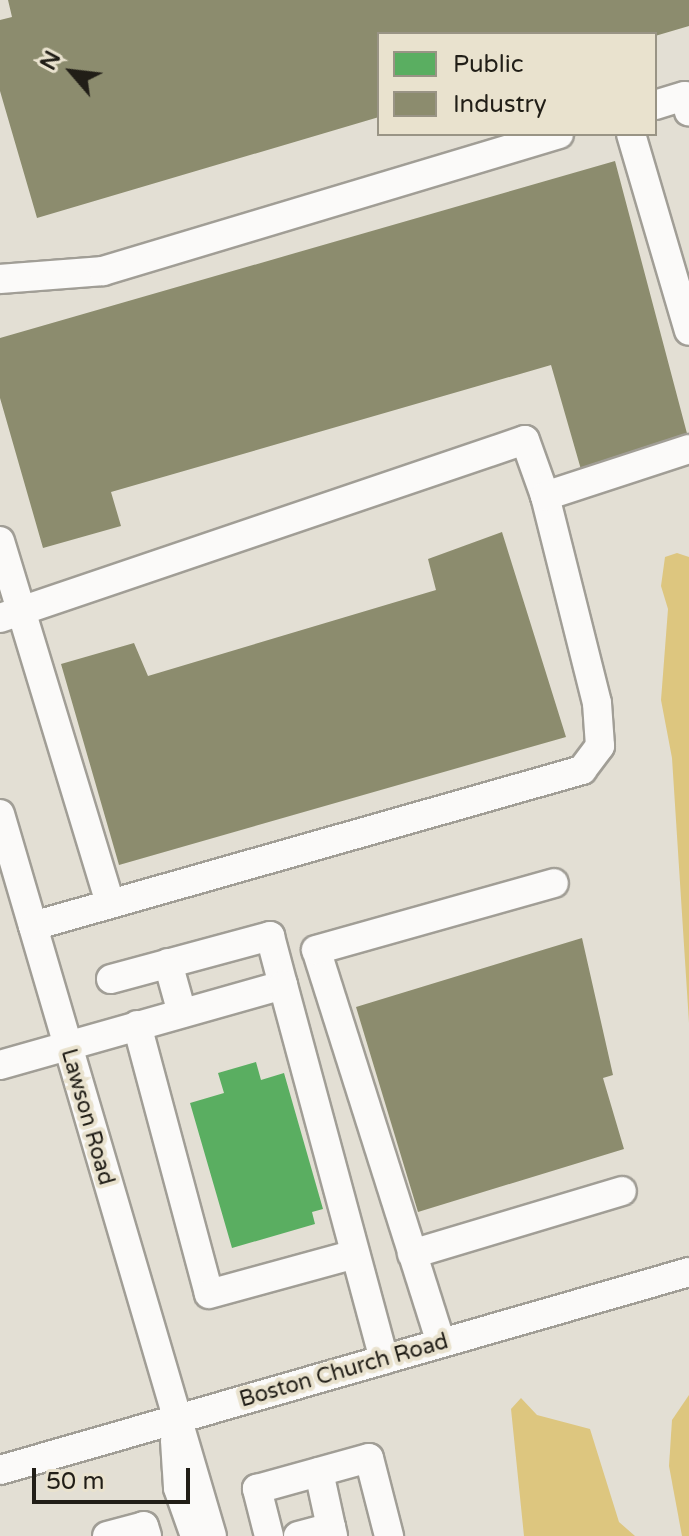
<!DOCTYPE html>
<html>
<head>
<meta charset="utf-8">
<style>
  body { margin:0 }
  #map { position:relative; width:689px; height:1536px; overflow:hidden; background:#e3dfd4; font-family:"Varela Round",sans-serif }
  div>[style] { position:absolute }
  .water>* { inset:0; background:#ddc67f }
  .public>* { inset:0; background:#5aae61 }
  .industry>* { inset:0; background:#8c8c6e }
  .roads { filter:drop-shadow(2px 0 #a19e96) drop-shadow(-2px 0 #a19e96) drop-shadow(0 2px #a19e96) drop-shadow(0 -2px #a19e96) }
  .minor>* { height:28px; margin:-14px; padding:0 14px; transform-origin:14px; border-radius:14px; background:#fbfaf9 }
  span { translate:-50% -50%; white-space:nowrap; text-align:center; line-height:1.15; -webkit-text-stroke:8px #e9e2ce; paint-order:stroke }
  .street-label { font-size:22px; color:#211e17 }
  .legend { position:absolute; left:377px; top:32px; width:280px; height:104px; box-sizing:border-box; background:#e9e2ce; border:2px solid #999485; margin:0; padding:10px 14px; list-style:none; font-size:24px; color:#211e17 }
  .legend li { display:flex; align-items:center; gap:16px; height:40px }
  .legend b { width:40px; border:2px solid #999485 }
  .north { position:absolute; left:32px; top:32px; width:80px; height:80px; -webkit-text-stroke:6px #e9e2ce; paint-order:stroke; rotate:298deg; font-size:22px; font-weight:700; line-height:32px; text-align:center; color:#211e17 }
  .north::after { content:''; display:block; margin:auto; width:28px; height:36px; background:#211e17; clip-path:polygon(50% 0,100% 100%,50% 72%,0 100%) }
  .scale { position:absolute; left:32px; top:1468px; width:158px; height:36px; box-sizing:border-box; border:4px solid #211e17; border-top:0; padding-left:10px; font-size:24px; line-height:28px; white-space:nowrap; color:#211e17; -webkit-text-stroke:6px #e9e2ce; paint-order:stroke }
</style>
</head>
<body>
<div id="map">
  <div class="water">
    <i style="clip-path:polygon(677px 553px,689px 557px,689px 1023px,672px 758px,661px 700px,668px 609px,661px 586px,665px 557px)"></i>
    <i style="clip-path:polygon(689px 1395px,689px 1536px,682px 1536px,669px 1466px,672px 1420px)"></i>
    <i style="clip-path:polygon(521px 1398px,537px 1415px,590px 1429px,619px 1522px,635px 1536px,524px 1536px,511px 1409px)"></i>
  </div>
  <div class="public">
    <i style="clip-path:polygon(256px 1062px,261px 1080px,284px 1073px,323px 1209px,312px 1212px,315px 1224px,232px 1248px,190px 1103px,224px 1093px,218px 1073px)"></i>
  </div>
  <div class="industry">
    <i style="clip-path:polygon(8px 0,689px 0,689px 26px,655px 36px,379px 34px,379px 117px,37px 218px,0 91px,0 20px,12px 17px)"></i>
    <i style="clip-path:polygon(615px 161px,689px 441px,582px 473px,551px 365px,111px 492px,121px 526px,43px 548px,0 398px,0 338px)"></i>
    <i style="clip-path:polygon(502px 532px,566px 737px,119px 865px,61px 664px,134px 643px,148px 676px,436px 590px,428px 559px)"></i>
    <i style="clip-path:polygon(582px 938px,613px 1075px,603px 1078px,624px 1149px,418px 1212px,356px 1007px)"></i>
  </div>
  <div class="roads">
    <div class="minor">
      <i style="left:655px;top:105px;width:31px;rotate:-17deg"></i>
      <i style="left:685px;top:96px;width:16px;rotate:76deg"></i>
      <i style="left:631px;top:134px;width:205px;rotate:73.6deg"></i>
      <i style="left:0;top:279px;width:103px;rotate:-4.4deg"></i>
      <i style="left:103px;top:271px;width:476px;rotate:-16.7deg"></i>
      <i style="left:0;top:541px;width:378px;rotate:73.1deg"></i>
      <i style="left:0;top:618px;width:554px;rotate:-18.73deg"></i>
      <i style="left:525px;top:440px;width:59px;rotate:70.3deg"></i>
      <i style="left:0;top:814px;width:752px;rotate:73.64deg"></i>
      <i style="left:33px;top:926px;width:571px;rotate:-15.86deg"></i>
      <i style="left:582px;top:770px;width:30px;rotate:-53deg"></i>
      <i style="left:600px;top:746px;width:43px;rotate:-94deg"></i>
      <i style="left:597px;top:703px;width:213px;rotate:-104.1deg"></i>
      <i style="left:545px;top:496px;width:151px;rotate:-18.1deg"></i>
      <i style="left:168px;top:963px;width:52px;rotate:74.4deg"></i>
      <i style="left:111px;top:979px;width:165px;rotate:-15.1deg"></i>
      <i style="left:270px;top:936px;width:51px;rotate:75.1deg"></i>
      <i style="left:137px;top:1025px;width:278px;rotate:75deg"></i>
      <i style="left:209px;top:1294px;width:151px;rotate:-15.3deg"></i>
      <i style="left:0;top:1065px;width:294px;rotate:-15.8deg"></i>
      <i style="left:283px;top:985px;width:388px;rotate:74.9deg"></i>
      <i style="left:412px;top:1254px;width:219px;rotate:-16.7deg"></i>
      <i style="left:441px;top:1343px;width:412px;rotate:-107.6deg"></i>
      <i style="left:316px;top:950px;width:247px;rotate:-15.7deg"></i>
      <i style="left:175px;top:1441px;width:47px;rotate:86.3deg"></i>
      <i style="left:178px;top:1488px;width:51px;rotate:70.5deg"></i>
      <i style="left:0;top:1470px;width:717px;rotate:-16.03deg"></i>
      <i style="left:319px;top:1472px;width:56px;rotate:77.7deg"></i>
      <i style="left:107px;top:1536px;width:38px;rotate:-15deg"></i>
      <i style="left:144px;top:1526px;width:10px;rotate:73deg"></i>
      <i style="left:269px;top:1536px;width:49px;rotate:-104.3deg"></i>
      <i style="left:257px;top:1489px;width:116px;rotate:-15.5deg"></i>
      <i style="left:369px;top:1458px;width:81px;rotate:75.6deg"></i>
      <i style="left:298px;top:1536px;width:34px;rotate:-15deg"></i>
      <i style="left:331px;top:1527px;width:9px;rotate:77deg"></i>
    </div>
  </div>
  <div class="street-label">
    <span style="left:87px;top:1117px;rotate:74deg">Lawson Road</span>
    <span style="left:344px;top:1371px;rotate:-16deg">Boston Church Road</span>
  </div>
  <ul class="legend">
  <li><b style="height:22px;background:#5aae61"></b>Public</li>
  <li><b style="height:22px;background:#8c8c6e"></b>Industry</li>
  </ul>
  <div class="north">N</div>
  <div class="scale">50 m</div>
</div>
</body>
</html>
